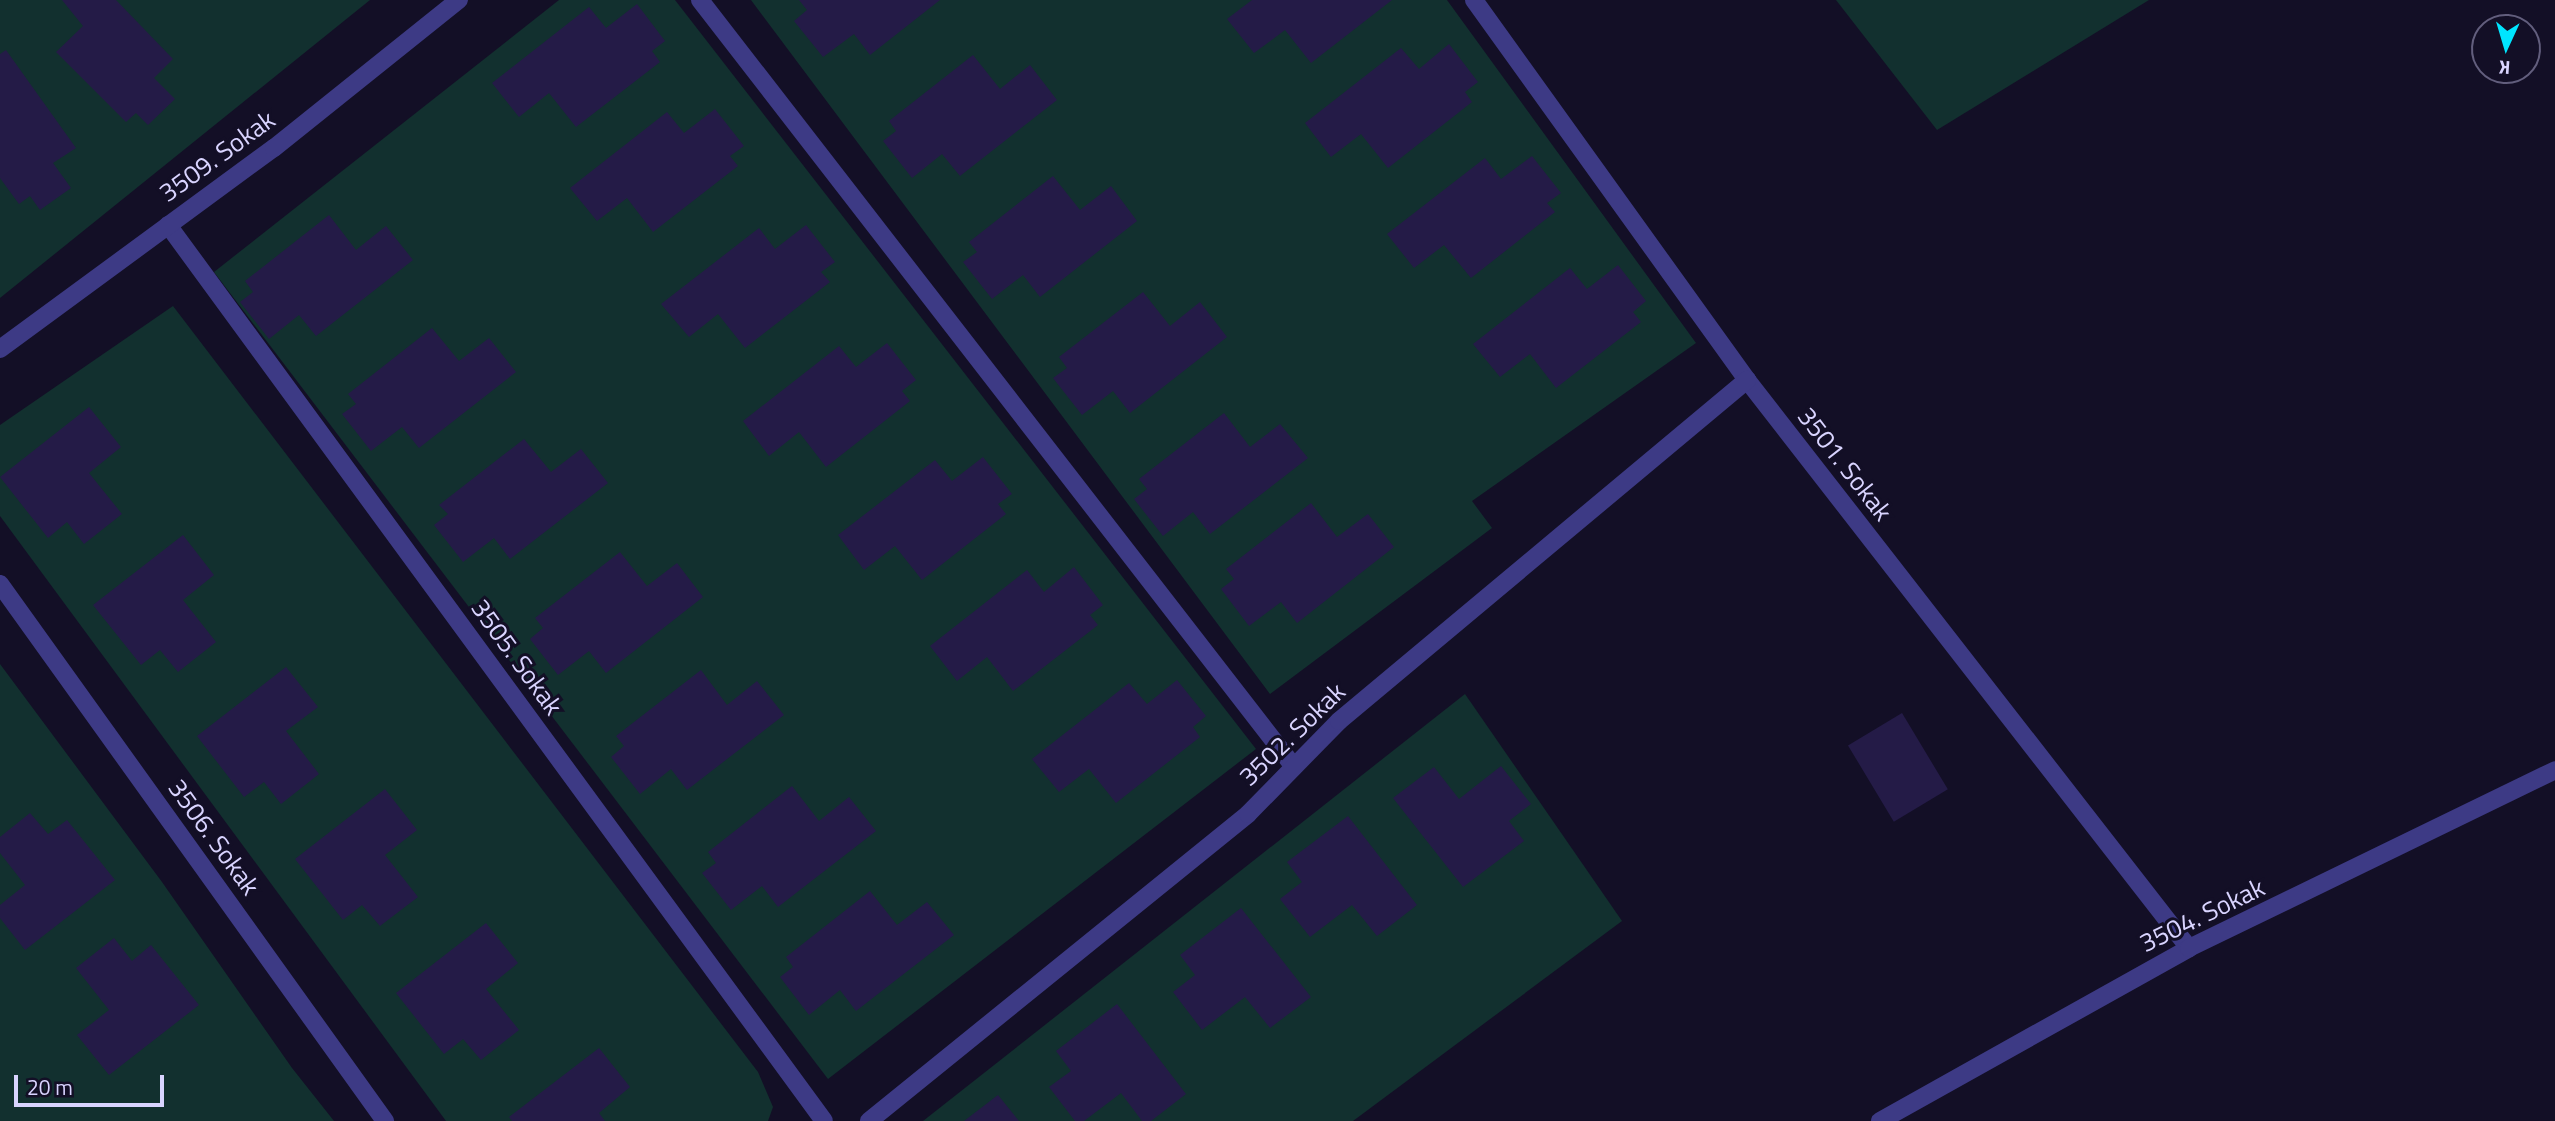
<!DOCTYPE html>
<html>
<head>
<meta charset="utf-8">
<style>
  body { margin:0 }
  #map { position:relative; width:2555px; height:1121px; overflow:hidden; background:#130f26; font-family:"Titillium Web",sans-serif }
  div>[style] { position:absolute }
  .green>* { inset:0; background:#12302f }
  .building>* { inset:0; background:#241b47; transform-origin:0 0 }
  .street>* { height:18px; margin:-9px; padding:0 9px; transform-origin:9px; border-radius:9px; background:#3d3a85 }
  span { translate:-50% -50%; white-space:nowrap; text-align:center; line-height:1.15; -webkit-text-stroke:6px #130f26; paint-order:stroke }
  .street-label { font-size:26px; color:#d9d4ff }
  .north { position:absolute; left:2471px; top:14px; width:70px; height:70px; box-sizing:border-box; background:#130f26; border:2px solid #625e7d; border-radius:50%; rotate:184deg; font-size:19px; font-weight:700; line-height:28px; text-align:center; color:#d9d4ff }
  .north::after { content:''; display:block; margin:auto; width:24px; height:32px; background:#00e5ff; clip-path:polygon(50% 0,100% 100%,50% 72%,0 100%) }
  .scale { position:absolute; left:14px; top:1075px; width:150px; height:32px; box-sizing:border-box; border:4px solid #d9d4ff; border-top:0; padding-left:9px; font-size:21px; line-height:24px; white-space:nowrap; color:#d9d4ff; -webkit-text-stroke:5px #130f26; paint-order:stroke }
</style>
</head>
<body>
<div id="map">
  <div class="green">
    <i style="clip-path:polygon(0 0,370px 0,0 298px)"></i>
    <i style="clip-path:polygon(559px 0,675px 0,1256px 749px,828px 1079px,214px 272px)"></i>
    <i style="clip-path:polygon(751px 0,1447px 0,1696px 343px,1472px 501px,1492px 528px,1270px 694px)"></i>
    <i style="clip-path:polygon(1836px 0,2149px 0,1937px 130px)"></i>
    <i style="clip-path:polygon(173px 306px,758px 1072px,773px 1107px,768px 1121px,446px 1121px,0 516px,0 425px)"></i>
    <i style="clip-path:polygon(0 664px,162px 882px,292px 1068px,334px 1121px,0 1121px)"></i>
    <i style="clip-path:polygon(1465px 694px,1622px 921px,1353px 1121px,923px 1121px)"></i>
  </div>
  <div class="building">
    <i style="clip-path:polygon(62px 0,116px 0,173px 59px,154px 78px,175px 99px,148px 125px,136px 113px,126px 122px,56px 52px,83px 26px)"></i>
    <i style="clip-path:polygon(799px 0,940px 0,870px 55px,854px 34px,823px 57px,794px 21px,807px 10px)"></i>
    <i style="clip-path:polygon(1252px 0,1392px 0,1311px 63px,1285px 30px,1254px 53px,1227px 19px)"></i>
    <i style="clip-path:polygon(637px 4px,665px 41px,652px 51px,660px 62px,576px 127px,549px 93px,519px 117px,492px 83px,589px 7px,606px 28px)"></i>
    <i style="clip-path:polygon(1449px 44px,1478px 82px,1465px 92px,1472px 102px,1388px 168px,1361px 134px,1331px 157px,1305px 123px,1401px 48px,1419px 69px)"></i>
    <i style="clip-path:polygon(6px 50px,76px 148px,53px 163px,71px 188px,40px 210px,30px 196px,19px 204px,0 178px,0 54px)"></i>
    <i style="clip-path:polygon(973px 55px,1000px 89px,1030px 65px,1057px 100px,960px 176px,942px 154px,912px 178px,883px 141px,896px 131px,889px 121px)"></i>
    <i style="clip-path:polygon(715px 109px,744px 146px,730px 156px,738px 166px,653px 232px,627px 198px,597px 221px,570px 188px,667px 112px,684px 133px)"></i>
    <i style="clip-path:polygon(1532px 156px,1561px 193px,1547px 203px,1555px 212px,1471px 278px,1444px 245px,1414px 268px,1387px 234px,1485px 158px,1501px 179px)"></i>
    <i style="clip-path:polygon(1053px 176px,1080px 210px,1111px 186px,1137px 221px,1040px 297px,1023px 275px,992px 299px,963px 262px,977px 252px,969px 242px)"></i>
    <i style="clip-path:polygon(329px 215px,356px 250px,386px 226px,413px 260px,316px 336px,299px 315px,269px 339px,240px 302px,253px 292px,245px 281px)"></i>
    <i style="clip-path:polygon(806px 225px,835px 262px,821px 272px,830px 282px,745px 348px,718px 314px,689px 337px,661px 304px,759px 228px,775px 249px)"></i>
    <i style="clip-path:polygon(1618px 265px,1646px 301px,1633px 312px,1641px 322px,1556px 388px,1530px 354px,1500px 377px,1473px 344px,1570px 268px,1587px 289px)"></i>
    <i style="clip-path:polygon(1143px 292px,1170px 326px,1200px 302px,1227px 337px,1130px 413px,1113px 391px,1082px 415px,1053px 378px,1067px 368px,1059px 357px)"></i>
    <i style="clip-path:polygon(432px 328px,459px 361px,489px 338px,516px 372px,419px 448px,402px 427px,371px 451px,342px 414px,356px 404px,348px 394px)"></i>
    <i style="clip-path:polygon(887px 343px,916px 380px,902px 391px,910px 401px,826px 467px,799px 432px,769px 456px,743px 421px,839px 346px,856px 367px)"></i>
    <i style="clip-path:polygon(89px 407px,121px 447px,89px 473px,122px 514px,84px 544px,67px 522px,48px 538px,0 477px)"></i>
    <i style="clip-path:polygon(1224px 413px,1250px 447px,1280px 424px,1308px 458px,1210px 534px,1193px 512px,1163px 536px,1134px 499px,1147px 489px,1139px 479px)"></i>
    <i style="clip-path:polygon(524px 439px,551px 472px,581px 449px,608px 483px,510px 559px,494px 538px,463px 562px,434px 525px,448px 514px,439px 505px)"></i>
    <i style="clip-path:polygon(983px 457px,1012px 494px,998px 504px,1006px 514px,922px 580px,895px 546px,864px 570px,838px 535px,935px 460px,952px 481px)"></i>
    <i style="clip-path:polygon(1311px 503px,1337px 537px,1368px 514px,1394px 547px,1297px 623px,1281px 602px,1249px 626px,1221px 589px,1234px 579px,1226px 569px)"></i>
    <i style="clip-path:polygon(183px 535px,214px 575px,183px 600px,216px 642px,178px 672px,160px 650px,141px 665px,93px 605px)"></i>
    <i style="clip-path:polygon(620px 552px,647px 586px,677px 563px,703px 597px,606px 673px,589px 651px,558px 675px,530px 639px,543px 628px,535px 618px)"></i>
    <i style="clip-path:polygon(1074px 567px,1103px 605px,1090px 615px,1098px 625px,1013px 691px,987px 657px,957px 681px,930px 646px,1027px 570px,1044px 592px)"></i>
    <i style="clip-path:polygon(286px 667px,318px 707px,286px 731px,319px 774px,281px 804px,264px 782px,244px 797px,197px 736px)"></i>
    <i style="clip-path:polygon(701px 670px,727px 705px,757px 681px,784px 715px,687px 790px,671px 769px,640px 794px,611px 757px,624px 746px,616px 736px)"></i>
    <i style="clip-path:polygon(1177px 680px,1206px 716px,1193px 727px,1200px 737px,1116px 803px,1089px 769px,1059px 792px,1032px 759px,1129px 683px,1147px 704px)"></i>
    <i style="left:1902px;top:713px;width:89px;height:63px;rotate:59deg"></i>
    <i style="clip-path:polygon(1501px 766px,1531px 804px,1509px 821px,1524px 841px,1463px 887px,1393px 798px,1434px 767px,1459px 799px)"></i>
    <i style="clip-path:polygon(792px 786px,819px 821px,849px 797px,876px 831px,778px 907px,762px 886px,731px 910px,702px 873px,716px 863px,708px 852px)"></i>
    <i style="clip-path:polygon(385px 789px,417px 830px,385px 855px,418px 897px,380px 926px,362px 905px,343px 920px,295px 859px)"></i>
    <i style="clip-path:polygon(30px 813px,48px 834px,67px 820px,115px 880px,25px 950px,0 918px,0 905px,25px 885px,0 853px,0 837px)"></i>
    <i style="clip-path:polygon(1348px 816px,1417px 905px,1377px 936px,1352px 905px,1310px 937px,1280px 899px,1302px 882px,1287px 862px)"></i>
    <i style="clip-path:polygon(870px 891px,897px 925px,927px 902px,954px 935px,856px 1011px,840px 990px,809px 1015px,780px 977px,793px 967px,786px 957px)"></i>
    <i style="clip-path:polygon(1241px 908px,1311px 997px,1270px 1028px,1245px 997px,1202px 1030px,1173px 992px,1195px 975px,1180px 955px)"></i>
    <i style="clip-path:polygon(486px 923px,518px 963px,486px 989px,519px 1030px,481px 1060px,463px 1039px,444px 1054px,396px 993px)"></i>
    <i style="clip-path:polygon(114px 938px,132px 961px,151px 945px,199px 1005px,109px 1075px,77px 1035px,109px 1010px,76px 968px)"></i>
    <i style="clip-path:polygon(1117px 1004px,1186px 1094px,1151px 1121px,1142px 1121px,1121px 1093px,1084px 1121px,1075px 1121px,1049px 1087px,1071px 1071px,1056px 1051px)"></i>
    <i style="clip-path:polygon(599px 1048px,630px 1087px,599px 1113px,605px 1121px,512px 1121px,509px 1117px)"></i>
    <i style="clip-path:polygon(998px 1095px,1019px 1121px,964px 1121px)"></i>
  </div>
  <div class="street">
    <i style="left:700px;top:0;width:970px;rotate:52.24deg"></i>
    <i style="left:1474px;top:0;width:468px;rotate:54.3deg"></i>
    <i style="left:1747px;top:380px;width:720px;rotate:52.11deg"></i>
    <i style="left:168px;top:225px;width:1110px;rotate:53.79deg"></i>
    <i style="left:0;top:349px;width:340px;rotate:-36.3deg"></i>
    <i style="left:274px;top:148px;width:237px;rotate:-38.7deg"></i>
    <i style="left:0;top:584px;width:661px;rotate:54.36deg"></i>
    <i style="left:869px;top:1121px;width:488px;rotate:-39deg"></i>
    <i style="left:1248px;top:814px;width:130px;rotate:-45.6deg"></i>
    <i style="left:1339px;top:721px;width:532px;rotate:-39.89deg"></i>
    <i style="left:1880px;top:1121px;width:354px;rotate:-29.2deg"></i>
    <i style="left:2189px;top:948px;width:407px;rotate:-25.9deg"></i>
  </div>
  <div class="street-label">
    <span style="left:217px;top:156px;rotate:-36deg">3509. Sokak</span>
    <span style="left:1845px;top:464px;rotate:52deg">3501. Sokak</span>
    <span style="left:517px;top:657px;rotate:54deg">3505. Sokak</span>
    <span style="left:1292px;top:734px;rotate:-44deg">3502. Sokak</span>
    <span style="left:214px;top:837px;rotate:54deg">3506. Sokak</span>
    <span style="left:2202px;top:915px;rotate:-26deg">3504. Sokak</span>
  </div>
  <div class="north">K</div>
  <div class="scale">20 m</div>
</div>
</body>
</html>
